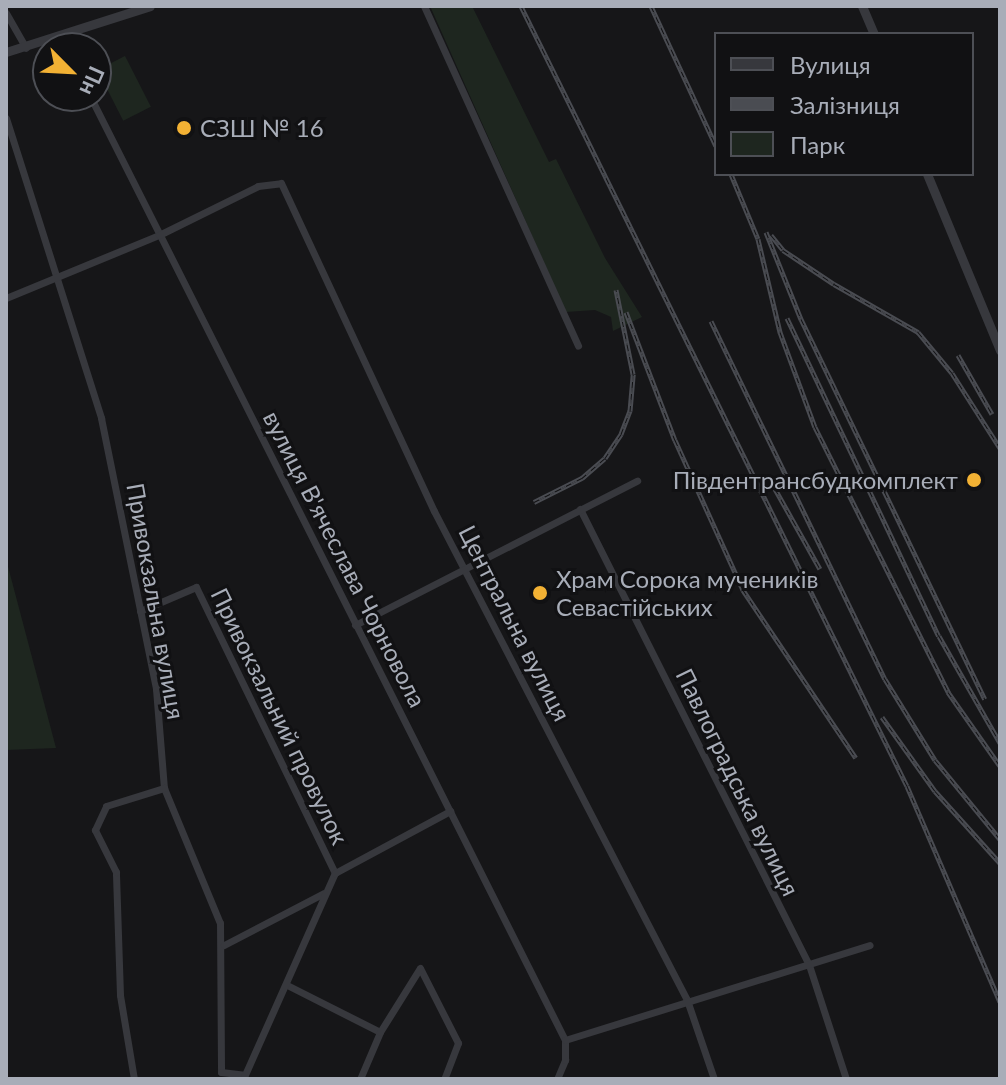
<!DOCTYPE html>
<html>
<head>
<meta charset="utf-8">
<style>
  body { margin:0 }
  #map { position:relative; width:1006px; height:1085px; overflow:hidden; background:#161618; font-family:Lato,sans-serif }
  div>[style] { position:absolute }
  .green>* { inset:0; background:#1e261f; transform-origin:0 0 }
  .minor>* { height:7px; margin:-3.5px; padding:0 3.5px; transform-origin:3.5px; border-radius:3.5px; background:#37383d }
  .tertiary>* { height:9px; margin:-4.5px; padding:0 4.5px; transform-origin:4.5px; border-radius:4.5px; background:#37383d }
  .rail>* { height:5px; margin-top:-2.5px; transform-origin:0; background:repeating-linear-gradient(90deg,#111113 0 6px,#4a4c52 0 12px); box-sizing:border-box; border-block:2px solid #4a4c52 }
  .dots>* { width:22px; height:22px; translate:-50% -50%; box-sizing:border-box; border:4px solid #111113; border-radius:50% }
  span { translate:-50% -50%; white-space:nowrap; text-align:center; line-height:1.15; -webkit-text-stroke:6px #111113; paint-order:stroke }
  .poi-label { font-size:24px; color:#a8adb8 }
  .left { translate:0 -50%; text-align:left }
  .right { translate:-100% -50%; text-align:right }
  .street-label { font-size:24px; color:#a8adb8 }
  .frame { position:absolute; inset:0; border:8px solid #a8adb8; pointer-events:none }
  .legend { position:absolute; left:714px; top:32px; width:260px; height:144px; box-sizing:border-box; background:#111113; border:2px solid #4d4f55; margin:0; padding:10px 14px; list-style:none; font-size:24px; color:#a8adb8 }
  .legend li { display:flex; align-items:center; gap:16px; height:40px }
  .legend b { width:40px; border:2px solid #4d4f55 }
  .north { position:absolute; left:32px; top:32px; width:80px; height:80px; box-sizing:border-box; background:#111113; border:2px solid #4d4f55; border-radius:50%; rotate:114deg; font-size:22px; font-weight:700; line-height:32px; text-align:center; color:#a8adb8 }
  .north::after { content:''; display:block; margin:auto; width:28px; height:36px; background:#f2b134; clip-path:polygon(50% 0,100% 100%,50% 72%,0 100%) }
</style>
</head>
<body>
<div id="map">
  <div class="green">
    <i style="clip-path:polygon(430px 6px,472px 6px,549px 162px,556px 159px,605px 258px,642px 317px,613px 331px,611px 317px,595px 310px,566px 312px)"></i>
    <i style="left:125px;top:56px;width:57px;height:31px;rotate:63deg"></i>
    <i style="clip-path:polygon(6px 559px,56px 748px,6px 750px)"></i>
  </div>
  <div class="minor">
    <i style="left:424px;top:6px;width:373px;rotate:65.6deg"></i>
    <i style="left:6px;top:13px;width:40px;rotate:60.3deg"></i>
    <i style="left:60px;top:36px;width:13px;rotate:63deg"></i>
    <i style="left:90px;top:96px;width:1057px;rotate:63.29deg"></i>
    <i style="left:6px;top:118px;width:315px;rotate:72.4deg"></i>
    <i style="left:101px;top:418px;width:277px;rotate:78.5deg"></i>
    <i style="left:156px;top:689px;width:99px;rotate:85.4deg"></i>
    <i style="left:164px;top:788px;width:146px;rotate:67.5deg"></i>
    <i style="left:220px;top:923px;width:149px;rotate:89.6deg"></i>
    <i style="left:221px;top:1072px;width:23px;rotate:7deg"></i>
    <i style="left:6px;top:298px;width:165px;rotate:-22.4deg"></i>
    <i style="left:159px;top:235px;width:110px;rotate:-26.3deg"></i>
    <i style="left:258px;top:186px;width:23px;rotate:-7deg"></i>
    <i style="left:281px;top:183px;width:362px;rotate:65deg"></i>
    <i style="left:434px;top:511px;width:551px;rotate:62.64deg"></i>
    <i style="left:687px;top:1000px;width:83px;rotate:71.1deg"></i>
    <i style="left:580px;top:509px;width:510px;rotate:63.33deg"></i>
    <i style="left:809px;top:965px;width:120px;rotate:72deg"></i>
    <i style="left:140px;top:611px;width:61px;rotate:-23.2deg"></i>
    <i style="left:196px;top:587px;width:318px;rotate:64.1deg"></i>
    <i style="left:355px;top:625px;width:317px;rotate:-27.1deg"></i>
    <i style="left:224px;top:945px;width:113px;rotate:-27.5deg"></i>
    <i style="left:420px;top:968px;width:84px;rotate:63.1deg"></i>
    <i style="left:458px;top:1043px;width:39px;rotate:111deg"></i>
    <i style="left:287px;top:985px;width:104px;rotate:26.8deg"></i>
    <i style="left:244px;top:1077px;width:223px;rotate:-66deg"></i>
    <i style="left:335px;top:873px;width:131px;rotate:-28.3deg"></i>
    <i style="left:134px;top:1079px;width:85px;rotate:-99.5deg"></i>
    <i style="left:120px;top:995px;width:123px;rotate:-91.9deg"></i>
    <i style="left:116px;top:872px;width:47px;rotate:-116.6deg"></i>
    <i style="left:95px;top:830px;width:26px;rotate:-65deg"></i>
    <i style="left:106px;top:806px;width:61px;rotate:-17.2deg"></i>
    <i style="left:360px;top:1079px;width:51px;rotate:-66.9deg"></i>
    <i style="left:380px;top:1032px;width:75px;rotate:-58deg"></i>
    <i style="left:557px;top:1079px;width:21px;rotate:-67deg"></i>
    <i style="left:565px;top:1060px;width:20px;rotate:-90deg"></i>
    <i style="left:565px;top:1040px;width:319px;rotate:-17.3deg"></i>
  </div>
  <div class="tertiary">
    <i style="left:862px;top:6px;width:30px;rotate:67deg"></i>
    <i style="left:6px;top:52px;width:151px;rotate:-17.7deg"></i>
    <i style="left:927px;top:174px;width:191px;rotate:67.5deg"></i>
  </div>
  <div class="rail">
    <i style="left:521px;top:6px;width:870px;rotate:63.67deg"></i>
    <i style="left:907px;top:786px;width:235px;rotate:66.7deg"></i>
    <i style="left:651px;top:6px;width:154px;rotate:65.1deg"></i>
    <i style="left:731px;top:174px;width:70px;rotate:67.4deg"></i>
    <i style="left:758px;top:239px;width:96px;rotate:76.7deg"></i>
    <i style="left:780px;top:332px;width:101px;rotate:69.8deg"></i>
    <i style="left:815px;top:427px;width:297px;rotate:63.3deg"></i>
    <i style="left:948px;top:692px;width:90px;rotate:54.9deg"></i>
    <i style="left:766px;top:232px;width:94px;rotate:68.1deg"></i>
    <i style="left:801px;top:319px;width:422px;rotate:64.2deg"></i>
    <i style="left:771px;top:235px;width:19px;rotate:51deg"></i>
    <i style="left:783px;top:250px;width:61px;rotate:33.7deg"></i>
    <i style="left:834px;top:284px;width:97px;rotate:29.7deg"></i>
    <i style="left:918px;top:332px;width:53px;rotate:50.3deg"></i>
    <i style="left:952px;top:373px;width:89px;rotate:57.4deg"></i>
    <i style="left:626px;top:312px;width:137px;rotate:69.1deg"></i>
    <i style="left:675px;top:440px;width:165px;rotate:65.6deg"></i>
    <i style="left:743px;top:590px;width:202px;rotate:56.1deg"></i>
    <i style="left:787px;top:318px;width:352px;rotate:64.5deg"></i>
    <i style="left:939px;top:636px;width:123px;rotate:60.3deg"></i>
    <i style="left:711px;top:321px;width:398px;rotate:64.1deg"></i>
    <i style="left:885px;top:679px;width:95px;rotate:58.3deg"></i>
    <i style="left:935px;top:760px;width:102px;rotate:50.6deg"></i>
    <i style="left:958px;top:355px;width:68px;rotate:60deg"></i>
    <i style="left:769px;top:478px;width:104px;rotate:60.7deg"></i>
    <i style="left:534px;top:502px;width:54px;rotate:-26.6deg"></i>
    <i style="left:582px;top:478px;width:30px;rotate:-41deg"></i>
    <i style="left:605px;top:458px;width:29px;rotate:-56deg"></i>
    <i style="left:621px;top:434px;width:25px;rotate:-69deg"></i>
    <i style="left:630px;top:411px;width:37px;rotate:-85deg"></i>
    <i style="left:633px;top:374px;width:86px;rotate:-101.4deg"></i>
    <i style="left:882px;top:717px;width:91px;rotate:54.4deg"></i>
    <i style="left:935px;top:791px;width:97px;rotate:47.9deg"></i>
  </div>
  <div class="dots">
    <i style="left:184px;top:128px;background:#f2b134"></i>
    <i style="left:974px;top:480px;background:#f2b134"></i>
    <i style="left:540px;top:593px;background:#f2b134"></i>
  </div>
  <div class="poi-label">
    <span class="left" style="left:200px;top:128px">СЗШ № 16</span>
    <span class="right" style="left:958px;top:480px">Південтрансбудкомплект</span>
    <span class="left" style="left:556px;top:593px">Храм Сорока мучеників<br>Севастійських</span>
  </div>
  <div class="street-label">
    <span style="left:345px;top:559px;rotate:63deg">вулиця В'ячеслава Чорновола</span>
    <span style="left:156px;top:601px;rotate:80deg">Привокзальна вулиця</span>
    <span style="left:515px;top:623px;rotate:63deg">Центральна вулиця</span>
    <span style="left:280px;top:716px;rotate:64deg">Привокзальний провулок</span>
    <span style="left:738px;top:782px;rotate:64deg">Павлоградська вулиця</span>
  </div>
  <div class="frame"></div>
  <ul class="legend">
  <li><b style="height:10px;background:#37383d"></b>Вулиця</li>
  <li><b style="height:10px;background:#4a4c52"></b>Залізниця</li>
  <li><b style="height:22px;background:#1e261f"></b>Парк</li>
  </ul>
  <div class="north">Пн</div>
</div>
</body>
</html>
